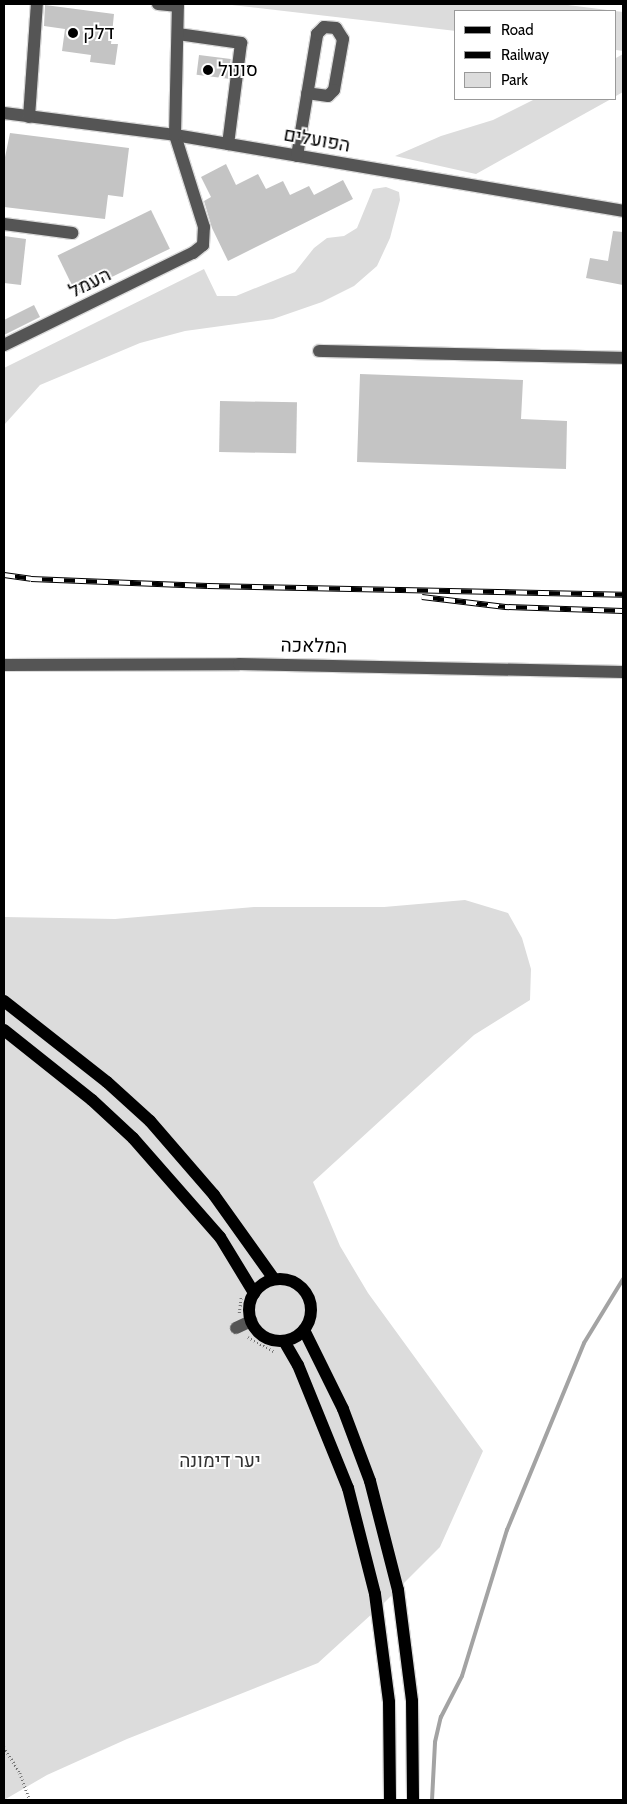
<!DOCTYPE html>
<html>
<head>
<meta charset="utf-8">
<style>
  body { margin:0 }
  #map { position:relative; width:627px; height:1804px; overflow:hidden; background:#fff; font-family:Cabin,Heebo,sans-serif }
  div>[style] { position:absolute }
  .green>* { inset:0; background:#dcdcdc }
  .stream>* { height:4px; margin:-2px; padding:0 2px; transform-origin:2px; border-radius:2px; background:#a3a3a3 }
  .building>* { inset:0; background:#c4c4c4; transform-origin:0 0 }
  .path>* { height:2.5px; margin-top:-1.25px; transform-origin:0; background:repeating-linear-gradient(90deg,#777 0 1px,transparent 0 3.5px) }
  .roads { filter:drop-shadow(1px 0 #dbdbdb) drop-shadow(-1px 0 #dbdbdb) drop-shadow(0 1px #dbdbdb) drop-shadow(0 -1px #dbdbdb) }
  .minor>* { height:12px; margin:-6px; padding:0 6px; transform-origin:6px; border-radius:6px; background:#555 }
  .major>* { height:12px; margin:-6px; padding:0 6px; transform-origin:6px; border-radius:6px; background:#000 }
  .major>.ring { margin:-6px; padding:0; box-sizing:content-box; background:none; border:12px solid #000; border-radius:50% }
  .rail>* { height:5.5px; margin-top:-2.75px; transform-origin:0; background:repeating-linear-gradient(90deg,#fff 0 11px,#000 0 22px); box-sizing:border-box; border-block:1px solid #000 }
  .dots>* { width:14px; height:14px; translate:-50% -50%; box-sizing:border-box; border:2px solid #fff; border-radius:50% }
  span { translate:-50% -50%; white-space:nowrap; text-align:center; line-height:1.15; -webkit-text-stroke:4px #fff; paint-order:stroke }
  .poi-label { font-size:19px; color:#000 }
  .left { translate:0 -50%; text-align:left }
  .street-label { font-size:19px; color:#000 }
  .park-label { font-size:19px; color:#333 }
  .frame { position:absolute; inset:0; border:5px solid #000; pointer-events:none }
  .legend { position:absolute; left:454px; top:10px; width:162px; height:90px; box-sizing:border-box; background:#fff; border:1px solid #999; margin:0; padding:6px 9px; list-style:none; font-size:15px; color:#000 }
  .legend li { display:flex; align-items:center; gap:10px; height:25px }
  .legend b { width:25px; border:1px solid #999 }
</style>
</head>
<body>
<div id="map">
  <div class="green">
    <i style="clip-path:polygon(223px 4px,560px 4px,623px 12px,623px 51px,616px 50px,616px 11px,456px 11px,456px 31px)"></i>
    <i style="clip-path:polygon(623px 54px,623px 92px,616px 96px,616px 58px)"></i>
    <i style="clip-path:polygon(535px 99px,611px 99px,476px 174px,395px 156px,441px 136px,493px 120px)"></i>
    <i style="clip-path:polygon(386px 187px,399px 192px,400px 200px,390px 238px,377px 266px,354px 286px,322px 302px,273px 319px,185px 331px,140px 343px,40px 385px,4px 425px,4px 368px,204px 269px,217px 296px,236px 296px,295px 272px,314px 248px,327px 238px,344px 236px,357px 228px,373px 189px)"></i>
    <i style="clip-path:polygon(465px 900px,508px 913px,522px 938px,531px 969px,530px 1000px,474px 1035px,313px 1182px,340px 1246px,368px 1293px,483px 1451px,440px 1547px,385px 1602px,318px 1663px,127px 1739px,47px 1775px,4px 1800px,4px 917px,115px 919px,254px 907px,384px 907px)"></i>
  </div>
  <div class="stream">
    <i style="left:432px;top:1800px;width:58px;rotate:-87deg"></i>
    <i style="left:435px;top:1742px;width:26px;rotate:-77deg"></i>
    <i style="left:441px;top:1717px;width:46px;rotate:-62.9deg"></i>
    <i style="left:462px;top:1676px;width:153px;rotate:-72.9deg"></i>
    <i style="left:507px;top:1530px;width:202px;rotate:-67.6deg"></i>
    <i style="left:584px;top:1343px;width:75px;rotate:-58.6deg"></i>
  </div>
  <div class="building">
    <i style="clip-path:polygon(45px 5px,114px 14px,111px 44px,118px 44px,115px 65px,90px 62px,91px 55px,62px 51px,65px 29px,44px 26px)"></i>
    <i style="left:199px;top:55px;width:32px;height:20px;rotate:7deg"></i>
    <i style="clip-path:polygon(10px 133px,129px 148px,123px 197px,108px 195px,105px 219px,4px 207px,4px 162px)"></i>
    <i style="clip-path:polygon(226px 164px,236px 185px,258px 174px,266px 189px,283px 181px,290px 195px,309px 186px,314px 195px,343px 180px,353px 199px,228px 261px,212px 228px,204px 201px,211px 197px,201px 177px)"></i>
    <i style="left:151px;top:210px;width:43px;height:104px;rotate:64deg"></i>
    <i style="clip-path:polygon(613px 231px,623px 232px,623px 285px,586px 278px,590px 258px,608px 261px)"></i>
    <i style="clip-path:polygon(4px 236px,26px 239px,21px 285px,4px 283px)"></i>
    <i style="clip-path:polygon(34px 305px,40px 317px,4px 335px,4px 320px)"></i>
    <i style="clip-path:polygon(360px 374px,523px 380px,521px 419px,567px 421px,566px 469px,357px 462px)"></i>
    <i style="left:220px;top:401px;width:77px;height:51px;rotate:1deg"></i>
  </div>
  <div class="path">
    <i style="left:239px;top:1313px;width:16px;rotate:-83deg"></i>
    <i style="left:248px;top:1337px;width:31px;rotate:29deg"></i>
    <i style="left:4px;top:1747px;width:31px;rotate:58deg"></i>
    <i style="left:20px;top:1773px;width:29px;rotate:70deg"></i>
  </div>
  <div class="roads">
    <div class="minor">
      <i style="left:158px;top:4px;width:20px;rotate:6deg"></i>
      <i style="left:178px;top:34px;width:64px;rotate:8.1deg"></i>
      <i style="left:241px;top:43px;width:102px;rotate:97.3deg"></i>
      <i style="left:4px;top:113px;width:172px;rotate:7.3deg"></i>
      <i style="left:175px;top:135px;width:454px;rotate:9.6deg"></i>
      <i style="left:29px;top:117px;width:113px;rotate:-86deg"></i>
      <i style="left:297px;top:156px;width:123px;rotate:-80.6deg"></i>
      <i style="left:317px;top:35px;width:1px;rotate:-90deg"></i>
      <i style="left:317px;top:34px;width:10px;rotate:-45deg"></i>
      <i style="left:324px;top:27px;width:12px;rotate:5deg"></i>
      <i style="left:336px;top:28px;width:13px;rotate:58deg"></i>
      <i style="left:343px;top:39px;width:52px;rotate:100deg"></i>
      <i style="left:334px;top:90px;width:8px;rotate:135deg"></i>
      <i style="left:328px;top:96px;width:21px;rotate:-172deg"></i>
      <i style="left:4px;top:224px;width:69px;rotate:7.5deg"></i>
      <i style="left:4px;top:345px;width:210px;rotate:-26deg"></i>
      <i style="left:193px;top:253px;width:13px;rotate:-39deg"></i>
      <i style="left:203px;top:245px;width:18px;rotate:-87deg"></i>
      <i style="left:204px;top:227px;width:96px;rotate:-107.5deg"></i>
      <i style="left:175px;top:135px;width:131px;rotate:-88.7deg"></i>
      <i style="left:319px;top:351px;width:304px;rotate:1.3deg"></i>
      <i style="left:4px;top:665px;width:235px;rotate:-0.2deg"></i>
      <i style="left:239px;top:664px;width:384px;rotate:1.2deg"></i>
      <i style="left:236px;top:1328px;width:17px;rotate:-25deg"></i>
    </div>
    <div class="major">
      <i style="left:4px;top:1001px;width:131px;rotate:38.2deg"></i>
      <i style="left:107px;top:1082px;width:58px;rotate:42.2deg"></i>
      <i style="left:150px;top:1121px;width:98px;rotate:49.1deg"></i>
      <i style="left:214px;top:1195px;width:103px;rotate:54.5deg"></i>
      <i style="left:4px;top:1030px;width:112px;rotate:38.5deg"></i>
      <i style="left:92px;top:1100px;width:56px;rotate:42.8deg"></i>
      <i style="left:133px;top:1138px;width:132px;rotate:48.7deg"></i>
      <i style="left:220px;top:1237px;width:66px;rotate:58.7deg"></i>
      <i class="ring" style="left:249px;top:1279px;width:50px;height:50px"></i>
      <i style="left:304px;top:1330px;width:88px;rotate:63.7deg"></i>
      <i style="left:343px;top:1409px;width:77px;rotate:69.4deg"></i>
      <i style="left:370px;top:1481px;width:113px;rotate:75.6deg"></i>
      <i style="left:398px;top:1590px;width:112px;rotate:82.8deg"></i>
      <i style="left:412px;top:1701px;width:99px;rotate:89.4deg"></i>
      <i style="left:284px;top:1341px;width:28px;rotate:60deg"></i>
      <i style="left:298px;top:1365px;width:133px;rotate:67.9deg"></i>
      <i style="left:348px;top:1488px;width:109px;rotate:75.7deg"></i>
      <i style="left:375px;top:1594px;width:109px;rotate:82.6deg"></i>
      <i style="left:389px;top:1702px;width:98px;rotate:89.4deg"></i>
    </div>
  </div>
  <div class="rail">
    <i style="left:4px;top:575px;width:27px;rotate:8deg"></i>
    <i style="left:31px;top:579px;width:177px;rotate:2.3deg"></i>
    <i style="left:208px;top:586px;width:415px;rotate:1.2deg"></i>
    <i style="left:422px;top:597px;width:84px;rotate:6.9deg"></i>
    <i style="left:505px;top:607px;width:118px;rotate:1.9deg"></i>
  </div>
  <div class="dots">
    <i style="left:73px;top:33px;background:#000"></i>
    <i style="left:208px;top:70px;background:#000"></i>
  </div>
  <div class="poi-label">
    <span class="left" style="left:83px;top:33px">דלק</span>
    <span class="left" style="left:218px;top:70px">סונול</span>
  </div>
  <div class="street-label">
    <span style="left:317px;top:140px;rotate:10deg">הפועלים</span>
    <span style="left:90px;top:283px;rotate:-26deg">העמל</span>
    <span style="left:314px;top:646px;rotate:1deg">המלאכה</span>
  </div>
  <div class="park-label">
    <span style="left:220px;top:1461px">יער דימונה</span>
  </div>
  <div class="frame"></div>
  <ul class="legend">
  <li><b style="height:6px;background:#000"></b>Road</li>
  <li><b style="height:6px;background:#000"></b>Railway</li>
  <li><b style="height:14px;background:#dcdcdc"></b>Park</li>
  </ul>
</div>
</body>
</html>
